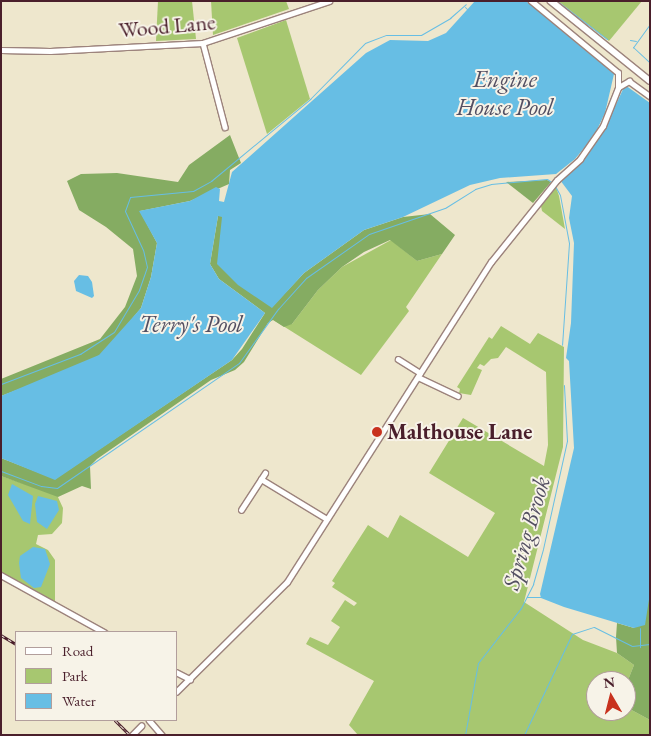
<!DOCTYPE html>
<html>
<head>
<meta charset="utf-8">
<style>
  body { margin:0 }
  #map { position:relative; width:651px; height:736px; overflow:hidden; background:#eee7cd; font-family:"EB Garamond",serif }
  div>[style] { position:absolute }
  .green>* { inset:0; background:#a7c770 }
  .forest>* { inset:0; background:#85ac62 }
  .water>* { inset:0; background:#67bee4 }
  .stream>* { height:1px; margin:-0.5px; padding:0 0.5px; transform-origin:0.5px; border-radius:0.5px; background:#67bee4 }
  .roads { filter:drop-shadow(1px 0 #9c837c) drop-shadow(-1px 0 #9c837c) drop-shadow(0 1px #9c837c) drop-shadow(0 -1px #9c837c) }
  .minor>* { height:4.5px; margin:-2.25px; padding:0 2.25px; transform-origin:2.25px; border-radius:2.25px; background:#fff }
  .tertiary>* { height:5.5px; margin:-2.75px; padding:0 2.75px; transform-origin:2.75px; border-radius:2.75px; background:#fff }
  .rail>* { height:3px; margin-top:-1.5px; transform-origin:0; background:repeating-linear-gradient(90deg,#f7f3e8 0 4px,#4a1f2b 0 8px); box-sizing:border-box; border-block:1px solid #4a1f2b }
  .bridges { filter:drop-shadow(1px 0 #9c837c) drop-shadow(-1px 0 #9c837c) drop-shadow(0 1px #9c837c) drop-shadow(0 -1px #9c837c) }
  .minor-bridge>* { height:4.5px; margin:-2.25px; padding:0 2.25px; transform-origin:2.25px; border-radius:2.25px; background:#fff }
  .dots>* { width:14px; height:14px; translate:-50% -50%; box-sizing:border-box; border:2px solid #f7f3e8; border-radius:50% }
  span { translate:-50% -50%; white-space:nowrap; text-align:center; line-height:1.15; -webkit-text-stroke:4px #f7f3e8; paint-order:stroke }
  .street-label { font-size:22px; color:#4a1f2b }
  .poi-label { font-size:22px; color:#4a1f2b; font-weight:700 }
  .left { translate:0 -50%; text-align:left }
  .water-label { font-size:24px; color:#534f62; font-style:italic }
  .frame { position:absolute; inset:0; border:2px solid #4a1f2b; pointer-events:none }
  .legend { position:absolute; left:15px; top:631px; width:162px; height:90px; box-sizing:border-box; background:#f7f3e8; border:1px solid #b29e9c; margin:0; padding:6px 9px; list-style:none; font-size:15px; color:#4a1f2b }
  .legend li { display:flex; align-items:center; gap:10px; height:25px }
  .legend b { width:25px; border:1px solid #b29e9c }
  .north { position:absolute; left:586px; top:671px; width:50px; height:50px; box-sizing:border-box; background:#f7f3e8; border:1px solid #b29e9c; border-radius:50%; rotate:352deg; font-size:14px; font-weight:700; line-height:20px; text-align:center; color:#4a1f2b }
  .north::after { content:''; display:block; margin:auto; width:18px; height:22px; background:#c8321e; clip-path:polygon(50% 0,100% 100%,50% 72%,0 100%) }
</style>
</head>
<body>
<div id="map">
  <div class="green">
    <i style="clip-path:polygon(158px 1px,192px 1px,196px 39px,156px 41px)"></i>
    <i style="clip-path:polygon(211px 1px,286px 1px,289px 9px,213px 35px)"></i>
    <i style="clip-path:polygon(558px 1px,642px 1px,609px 41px)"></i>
    <i style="clip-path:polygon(286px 20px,310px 99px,267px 134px,237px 38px)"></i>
    <i style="clip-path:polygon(556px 187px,559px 196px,565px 229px,542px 211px,541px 206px)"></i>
    <i style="clip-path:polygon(391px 240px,417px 261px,442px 254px,406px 307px,409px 311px,361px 375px,272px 319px,292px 324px,318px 290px,342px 267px)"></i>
    <i style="clip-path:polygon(501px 326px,530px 344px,538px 333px,564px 347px,563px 447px,524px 602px,583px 640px,617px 653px,634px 665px,626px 685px,626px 681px,596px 681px,596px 711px,626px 711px,626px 707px,650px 720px,650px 735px,358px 735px,349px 725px,374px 681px,306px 644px,310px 637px,328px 645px,340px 627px,331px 621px,345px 600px,354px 606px,357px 603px,332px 587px,335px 583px,332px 581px,368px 525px,388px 538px,400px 515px,468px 557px,495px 513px,429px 473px,463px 418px,544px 466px,548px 445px,546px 372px,506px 347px,498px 358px,491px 359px,484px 366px,480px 364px,477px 368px,482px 370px,471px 395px,459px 393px,460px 389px,457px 387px,489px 337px,492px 339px)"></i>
    <i style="clip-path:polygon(1px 476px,57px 495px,63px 508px,62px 523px,52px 534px,38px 535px,36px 544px,48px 550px,55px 560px,55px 603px,1px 572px)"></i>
  </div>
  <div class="forest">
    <i style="clip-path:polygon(230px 135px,241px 163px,230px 170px,229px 184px,190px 201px,140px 211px,157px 243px,151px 277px,141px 308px,116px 338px,100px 355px,78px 367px,1px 396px,1px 379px,100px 339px,125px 307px,137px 276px,133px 249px,106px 227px,79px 210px,67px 181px,81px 174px,117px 173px,178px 182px,189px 165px)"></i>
    <i style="clip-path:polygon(547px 180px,551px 182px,533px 203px,506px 182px)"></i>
    <i style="clip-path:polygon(430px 214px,455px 235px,442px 254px,417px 261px,390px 240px,364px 252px,342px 267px,318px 290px,292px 324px,284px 327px,273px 320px,268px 323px,244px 362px,235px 370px,211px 380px,97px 459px,90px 466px,91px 489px,82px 486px,58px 497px,1px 476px,1px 458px,55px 479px,232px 360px,242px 349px,265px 313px,219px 279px,210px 264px,218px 216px,222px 216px,272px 307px,304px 273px,364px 230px,403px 217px)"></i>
    <i style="clip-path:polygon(650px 593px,650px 720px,626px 707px,626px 685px,634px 665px,617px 653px,616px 637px,617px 623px,634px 628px,646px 607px)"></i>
  </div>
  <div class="water">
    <i style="clip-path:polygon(475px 1px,526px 1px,614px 74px,605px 113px,594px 136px,575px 159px,556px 174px,500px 178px,470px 185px,403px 217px,364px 230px,304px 273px,272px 308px,238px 285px,217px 264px,222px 217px,218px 216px,210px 264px,219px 279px,265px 313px,232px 360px,55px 480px,1px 458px,1px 396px,99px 355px,141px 308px,151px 277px,157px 243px,139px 211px,190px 201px,216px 187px,220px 189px,219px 201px,224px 202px,232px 172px,366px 53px,390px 40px,428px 41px,446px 33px)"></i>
    <i style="clip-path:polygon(625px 85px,650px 103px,650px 593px,645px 625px,634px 628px,564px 607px,541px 598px,540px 594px,574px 448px,569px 361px,566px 358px,571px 323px,574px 243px,569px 218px,572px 196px,560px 180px,585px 159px,603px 132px)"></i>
    <i style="clip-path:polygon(79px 275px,88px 276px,92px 282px,94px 296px,92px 298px,76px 291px,74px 281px)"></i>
    <i style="clip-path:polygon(12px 484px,33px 496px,30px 524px,23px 521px,8px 495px)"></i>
    <i style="clip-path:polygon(38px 496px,57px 501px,59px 510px,47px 529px,37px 522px,35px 504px)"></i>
    <i style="clip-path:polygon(33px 547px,45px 549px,50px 564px,41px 587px,34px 588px,21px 578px,19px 563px,20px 556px)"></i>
  </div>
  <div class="stream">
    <i style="left:557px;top:1px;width:63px;rotate:37.2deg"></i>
    <i style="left:465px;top:7px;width:4px;rotate:45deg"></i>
    <i style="left:650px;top:24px;width:29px;rotate:126deg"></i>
    <i style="left:633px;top:47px;width:23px;rotate:43deg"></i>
    <i style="left:630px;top:40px;width:6px;rotate:9deg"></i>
    <i style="left:555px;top:186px;width:10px;rotate:61deg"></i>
    <i style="left:560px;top:195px;width:49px;rotate:79.4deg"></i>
    <i style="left:569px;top:243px;width:102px;rotate:93.9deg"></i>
    <i style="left:1px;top:384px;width:85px;rotate:-20.8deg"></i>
    <i style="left:80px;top:354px;width:40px;rotate:-32.9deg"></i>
    <i style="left:114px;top:332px;width:49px;rotate:-59.2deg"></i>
    <i style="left:139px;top:290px;width:24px;rotate:-71deg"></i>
    <i style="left:147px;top:267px;width:17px;rotate:-103deg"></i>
    <i style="left:143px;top:250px;width:43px;rotate:-114.8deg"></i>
    <i style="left:125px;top:211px;width:15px;rotate:-70deg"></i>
    <i style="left:130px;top:197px;width:63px;rotate:-5.4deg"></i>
    <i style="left:193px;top:191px;width:21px;rotate:-29deg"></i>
    <i style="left:211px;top:181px;width:129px;rotate:-39.6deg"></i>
    <i style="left:310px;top:99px;width:78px;rotate:-45.5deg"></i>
    <i style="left:365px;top:43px;width:22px;rotate:-21deg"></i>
    <i style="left:386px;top:35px;width:35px"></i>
    <i style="left:421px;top:35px;width:34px;rotate:-30deg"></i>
    <i style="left:450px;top:18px;width:21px;rotate:-41deg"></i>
    <i style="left:1px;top:471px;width:43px;rotate:20.6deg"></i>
    <i style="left:41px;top:486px;width:16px;rotate:7deg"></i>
    <i style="left:57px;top:488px;width:221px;rotate:-34.5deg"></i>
    <i style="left:239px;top:363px;width:67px;rotate:-54.2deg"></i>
    <i style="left:278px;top:309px;width:42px;rotate:-47.9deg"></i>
    <i style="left:306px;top:278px;width:77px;rotate:-34.9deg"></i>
    <i style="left:369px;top:234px;width:80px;rotate:-18.9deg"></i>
    <i style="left:445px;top:208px;width:36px;rotate:-32deg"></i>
    <i style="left:475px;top:189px;width:17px;rotate:-17deg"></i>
    <i style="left:491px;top:184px;width:56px;rotate:-5.1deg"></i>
    <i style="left:547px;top:179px;width:7px;rotate:34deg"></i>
    <i style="left:527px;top:597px;width:14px"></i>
    <i style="left:640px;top:628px;width:19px;rotate:90deg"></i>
    <i style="left:465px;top:735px;width:73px;rotate:-79.8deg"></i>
    <i style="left:478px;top:663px;width:70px;rotate:-52deg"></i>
    <i style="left:521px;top:608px;width:27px;rotate:-63deg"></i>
    <i style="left:533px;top:584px;width:36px;rotate:-74deg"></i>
    <i style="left:543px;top:549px;width:111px;rotate:-77.5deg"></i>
    <i style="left:567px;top:441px;width:56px;rotate:-93.1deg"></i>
    <i style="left:524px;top:735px;width:112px;rotate:-64.6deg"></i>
    <i style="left:572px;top:634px;width:23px;rotate:-18deg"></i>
    <i style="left:594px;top:627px;width:42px;rotate:26.6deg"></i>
    <i style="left:632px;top:646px;width:18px;rotate:-6deg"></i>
  </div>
  <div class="roads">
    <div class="minor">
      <i style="left:203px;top:43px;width:87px;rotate:75.3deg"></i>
      <i style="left:1px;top:50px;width:49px;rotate:1.2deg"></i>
      <i style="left:50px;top:51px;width:153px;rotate:-3deg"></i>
      <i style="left:203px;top:43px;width:133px;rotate:-18.4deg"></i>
      <i style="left:619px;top:87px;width:12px;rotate:-31deg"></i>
      <i style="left:629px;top:81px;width:26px;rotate:36deg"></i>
      <i style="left:398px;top:359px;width:26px;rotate:32deg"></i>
      <i style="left:418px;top:377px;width:44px;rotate:25.4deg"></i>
      <i style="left:261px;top:479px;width:77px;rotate:31.2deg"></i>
      <i style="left:241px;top:510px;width:44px;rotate:-57deg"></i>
      <i style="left:1px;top:575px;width:118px;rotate:29deg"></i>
      <i style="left:176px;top:672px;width:16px;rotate:27deg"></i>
      <i style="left:176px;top:692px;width:156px;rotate:-44.7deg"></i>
      <i style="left:287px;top:582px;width:379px;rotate:-57.5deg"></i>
      <i style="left:491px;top:262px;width:105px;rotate:-51.2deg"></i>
      <i style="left:557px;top:180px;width:31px;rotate:-42deg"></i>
      <i style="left:580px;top:159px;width:40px;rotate:-55.1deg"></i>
      <i style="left:603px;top:126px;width:41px;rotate:-68.5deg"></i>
      <i style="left:618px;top:88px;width:15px;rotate:-90deg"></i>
      <i style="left:618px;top:73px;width:113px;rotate:-140.4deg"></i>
      <i style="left:149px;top:720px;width:20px;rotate:49deg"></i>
    </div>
    <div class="tertiary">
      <i style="left:551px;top:1px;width:127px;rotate:38.9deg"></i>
    </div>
  </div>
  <div class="rail">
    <i style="left:1px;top:635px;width:17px;rotate:31deg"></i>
    <i style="left:115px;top:720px;width:21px;rotate:45deg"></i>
  </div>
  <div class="bridges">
    <div class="minor-bridge">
      <i style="left:132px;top:735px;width:13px;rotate:-45deg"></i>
    </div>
  </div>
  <div class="dots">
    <i style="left:377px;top:432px;background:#c8321e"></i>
  </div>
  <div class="street-label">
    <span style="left:167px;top:26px;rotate:-5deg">Wood Lane</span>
  </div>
  <div class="poi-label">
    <span class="left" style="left:387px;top:432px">Malthouse Lane</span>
  </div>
  <div class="water-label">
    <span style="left:505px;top:93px">Engine<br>House Pool</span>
    <span style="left:191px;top:324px">Terry's Pool</span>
    <span style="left:526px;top:533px;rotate:-74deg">Spring Brook</span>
  </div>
  <div class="frame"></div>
  <ul class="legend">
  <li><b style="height:6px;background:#fff"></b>Road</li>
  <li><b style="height:14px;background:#a7c770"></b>Park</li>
  <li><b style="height:14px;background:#67bee4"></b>Water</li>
  </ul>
  <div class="north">N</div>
</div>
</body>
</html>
